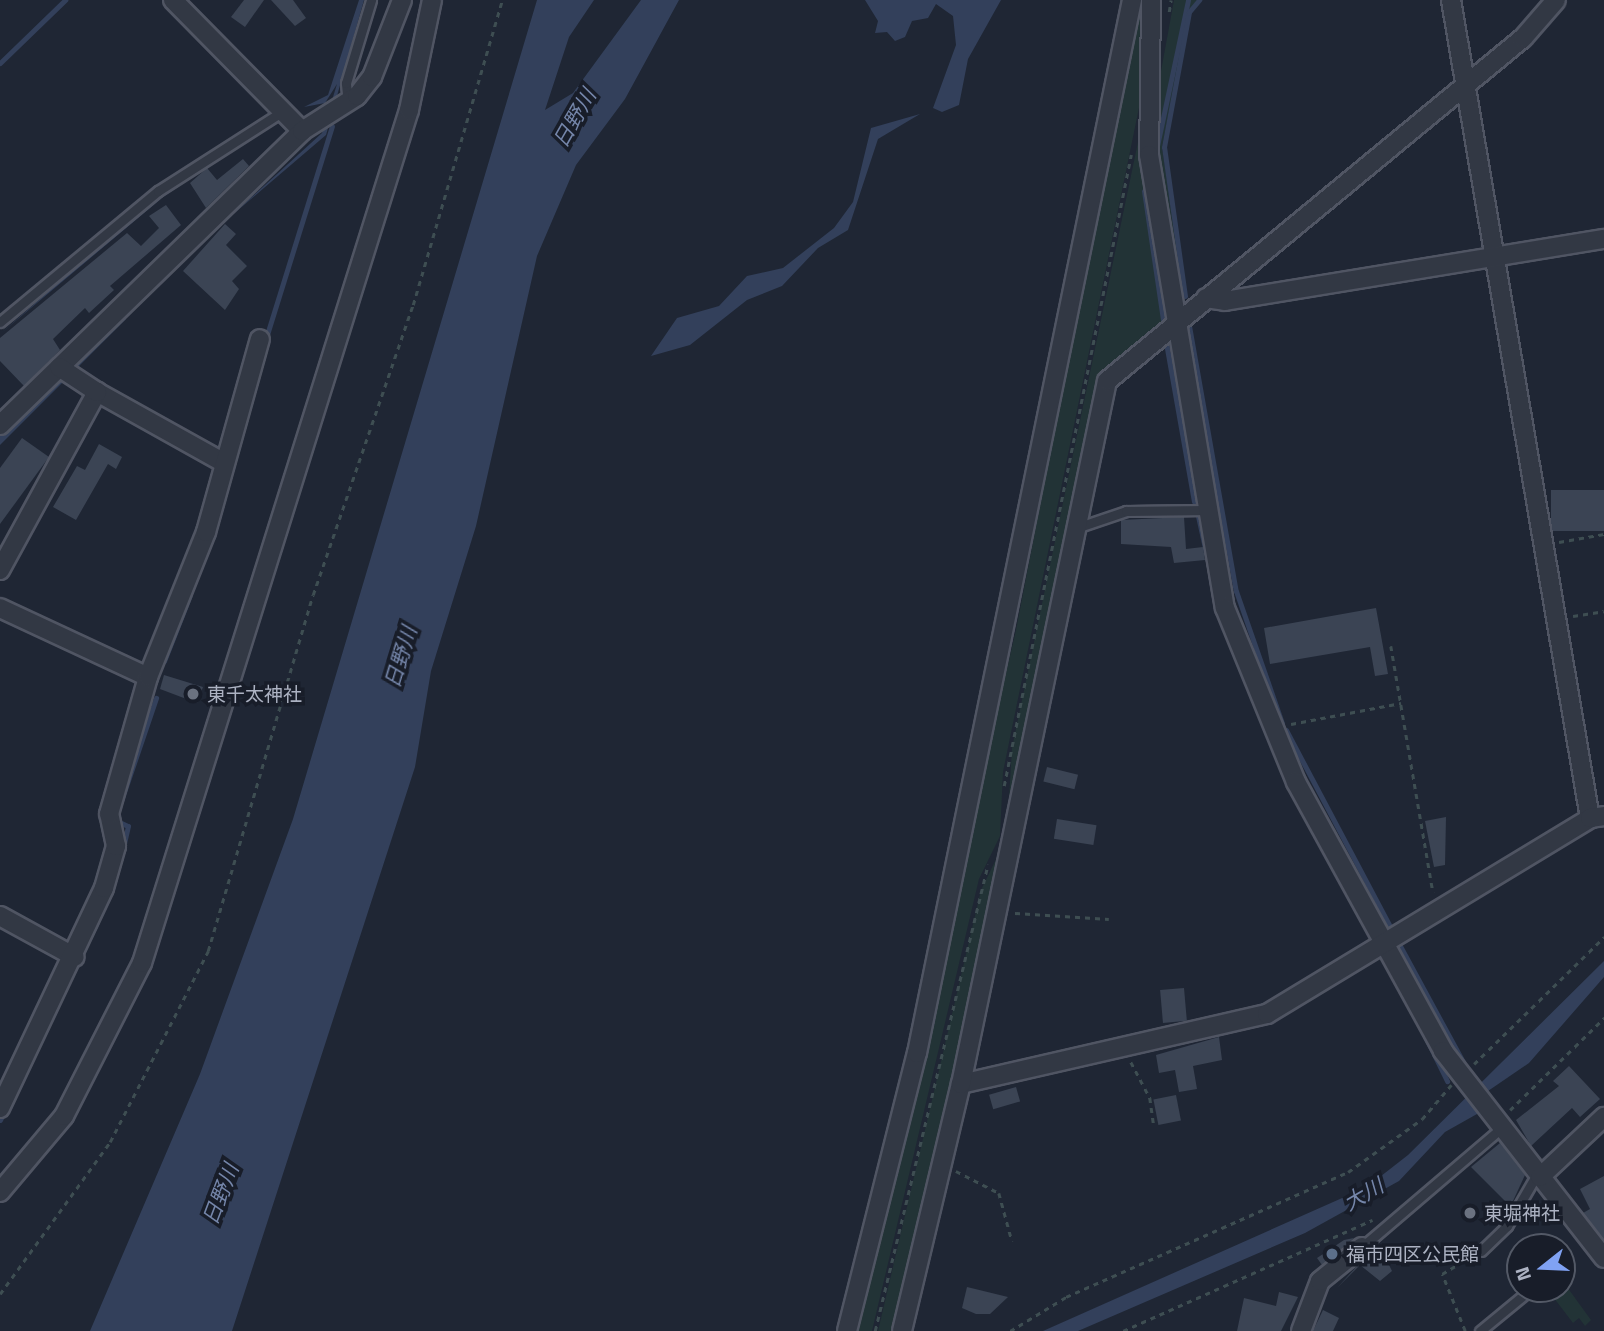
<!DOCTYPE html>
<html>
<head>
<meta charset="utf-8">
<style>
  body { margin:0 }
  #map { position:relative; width:1604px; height:1331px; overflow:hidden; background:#1f2634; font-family:"Titillium Web","Noto Sans JP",sans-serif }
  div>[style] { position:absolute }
  .green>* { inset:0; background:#223336 }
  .water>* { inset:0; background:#33405b }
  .stream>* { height:5px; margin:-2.5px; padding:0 2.5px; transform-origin:2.5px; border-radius:2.5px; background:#33405b }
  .building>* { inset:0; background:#3b4454; transform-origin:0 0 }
  .path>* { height:2.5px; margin-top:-1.25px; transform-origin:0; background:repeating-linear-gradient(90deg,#3e4e52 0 5px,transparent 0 10px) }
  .roads { filter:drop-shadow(2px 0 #505563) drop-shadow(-2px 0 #505563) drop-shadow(0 2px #505563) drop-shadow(0 -2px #505563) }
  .lane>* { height:9px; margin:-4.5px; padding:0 4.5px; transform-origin:4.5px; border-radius:4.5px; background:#323844 }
  .street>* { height:18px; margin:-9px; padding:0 9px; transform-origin:9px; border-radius:9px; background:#323844 }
  .dots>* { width:19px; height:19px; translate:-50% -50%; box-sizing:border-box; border:4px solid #181d29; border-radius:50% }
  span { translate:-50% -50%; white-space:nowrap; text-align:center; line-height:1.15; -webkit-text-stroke:7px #181d29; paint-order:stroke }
  .poi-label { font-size:19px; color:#acb2c2 }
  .left { translate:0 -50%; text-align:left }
  .water-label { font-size:21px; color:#7586aa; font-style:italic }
  .north { position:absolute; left:1506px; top:1233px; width:70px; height:70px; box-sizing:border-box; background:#181d29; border:2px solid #535966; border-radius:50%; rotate:252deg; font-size:19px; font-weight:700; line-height:28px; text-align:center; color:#acb2c2 }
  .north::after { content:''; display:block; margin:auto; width:24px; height:32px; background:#80a2f3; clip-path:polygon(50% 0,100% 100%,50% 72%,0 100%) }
</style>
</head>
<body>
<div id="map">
  <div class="green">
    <i style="clip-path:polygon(1138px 0,1145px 0,1142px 93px,1003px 772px,1000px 836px,979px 879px,872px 1331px,854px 1331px,1016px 630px)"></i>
    <i style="clip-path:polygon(1174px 0,1197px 0,1188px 13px,1162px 147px,1185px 303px,1175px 295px,1153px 115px)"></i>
    <i style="clip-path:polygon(1144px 113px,1167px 320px,1111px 371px,1007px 832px,1012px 748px)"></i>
    <i style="clip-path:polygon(1003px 845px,900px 1331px,878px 1331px,981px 890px)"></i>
    <i style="clip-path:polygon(1562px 1280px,1591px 1320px,1585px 1326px,1579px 1318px,1573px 1323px,1547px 1289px,1562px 1289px)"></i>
  </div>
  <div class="water">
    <i style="clip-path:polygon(359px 0,364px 0,326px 135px,230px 217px,322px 133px,337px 84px,325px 103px,304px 107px,328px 95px)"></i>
    <i style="clip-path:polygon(537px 0,594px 0,569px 37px,545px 110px,573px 93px,641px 0,679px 0,625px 99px,576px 165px,537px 256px,476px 526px,431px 671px,415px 767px,232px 1331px,90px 1331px,200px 1074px,293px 819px)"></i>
    <i style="clip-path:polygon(865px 0,1001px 0,968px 59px,959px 105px,942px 112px,933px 108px,956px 45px,953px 16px,936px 4px,928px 18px,912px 21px,905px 37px,895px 41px,887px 32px,875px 33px,878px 21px)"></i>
    <i style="clip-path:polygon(920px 114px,878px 139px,848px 230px,818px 248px,782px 286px,747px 300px,690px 345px,651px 356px,677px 318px,719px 306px,747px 276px,783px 268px,834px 228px,853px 202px,871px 128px)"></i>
    <i style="clip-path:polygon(275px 122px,163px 197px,0 334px,163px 192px)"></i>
    <i style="clip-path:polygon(123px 315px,126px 319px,0 445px,0 436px)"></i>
    <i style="clip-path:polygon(1604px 961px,1604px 977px,1529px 1063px,1488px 1091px,1477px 1114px,1445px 1132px,1399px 1181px,1305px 1233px,1078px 1331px,1043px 1331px,1367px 1187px,1408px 1155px)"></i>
  </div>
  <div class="stream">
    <i style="left:0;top:63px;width:91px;rotate:-44.1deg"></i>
    <i style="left:1157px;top:146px;width:149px;rotate:-78deg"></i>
    <i style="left:1144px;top:191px;width:130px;rotate:81.6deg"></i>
    <i style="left:1185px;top:296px;width:150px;rotate:-98deg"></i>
    <i style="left:1164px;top:147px;width:137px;rotate:-79.5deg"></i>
    <i style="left:1189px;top:12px;width:16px;rotate:-50deg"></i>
    <i style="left:1188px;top:320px;width:275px;rotate:80deg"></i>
    <i style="left:1236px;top:591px;width:140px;rotate:70.8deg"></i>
    <i style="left:1165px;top:337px;width:167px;rotate:80deg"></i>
    <i style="left:265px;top:341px;width:225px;rotate:-72.7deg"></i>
    <i style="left:1198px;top:516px;width:56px;rotate:77.7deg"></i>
    <i style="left:1231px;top:644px;width:85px;rotate:67.9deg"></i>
    <i style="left:164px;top:661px;width:71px;rotate:-68.5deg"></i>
    <i style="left:1286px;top:730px;width:229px;rotate:62.1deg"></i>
    <i style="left:121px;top:801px;width:109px;rotate:-71.2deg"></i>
    <i style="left:115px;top:820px;width:14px;rotate:25deg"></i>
    <i style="left:128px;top:826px;width:22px;rotate:103deg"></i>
    <i style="left:1399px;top:944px;width:134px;rotate:61.5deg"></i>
    <i style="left:1418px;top:1022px;width:66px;rotate:63.8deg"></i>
    <i style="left:0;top:1120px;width:220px;rotate:-63.9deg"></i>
  </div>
  <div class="building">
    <i style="clip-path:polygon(244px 0,264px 0,245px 27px,231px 17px)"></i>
    <i style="clip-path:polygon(271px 0,293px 0,306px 18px,295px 26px)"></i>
    <i style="clip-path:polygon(243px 159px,249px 166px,206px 208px,190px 183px,207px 168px,217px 180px)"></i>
    <i style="clip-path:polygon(166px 205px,181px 225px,110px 286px,114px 290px,89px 313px,85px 308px,53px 339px,60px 350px,24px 386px,0 361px,0 338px,127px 233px,141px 246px,159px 228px,149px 216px)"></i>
    <i style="clip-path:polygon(225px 224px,236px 234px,226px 245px,247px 266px,232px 281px,239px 289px,225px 310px,183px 271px)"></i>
    <i style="clip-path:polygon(22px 438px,49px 457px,0 524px,0 468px)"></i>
    <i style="clip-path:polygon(99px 444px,122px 457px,116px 469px,108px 464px,76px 520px,53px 507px,77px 466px,85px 470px)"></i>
    <i style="left:1604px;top:490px;width:41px;height:53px;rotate:90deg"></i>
    <i style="clip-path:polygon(1184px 517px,1186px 549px,1203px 547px,1205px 560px,1174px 563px,1171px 547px,1121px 544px,1121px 520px)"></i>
    <i style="clip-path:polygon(1376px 608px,1388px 674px,1375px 676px,1370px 647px,1270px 664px,1264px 628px)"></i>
    <i style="clip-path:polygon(164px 675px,203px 687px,197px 703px,160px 689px)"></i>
    <i style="left:1047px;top:767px;width:32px;height:15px;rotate:14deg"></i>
    <i style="clip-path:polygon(1446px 817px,1445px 865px,1434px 867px,1425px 821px)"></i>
    <i style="left:1057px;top:819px;width:40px;height:20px;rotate:9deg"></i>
    <i style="left:1184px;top:988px;width:33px;height:24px;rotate:85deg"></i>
    <i style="clip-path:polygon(1219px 1037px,1222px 1060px,1193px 1066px,1197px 1089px,1179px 1092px,1175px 1070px,1159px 1073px,1156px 1055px)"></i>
    <i style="clip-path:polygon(1569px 1066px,1600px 1099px,1580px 1117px,1572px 1108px,1531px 1146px,1516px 1120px,1559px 1086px,1553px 1081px)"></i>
    <i style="left:1016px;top:1087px;width:15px;height:28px;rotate:74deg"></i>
    <i style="left:1176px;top:1095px;width:26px;height:23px;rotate:79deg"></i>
    <i style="clip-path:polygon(1500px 1143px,1525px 1175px,1513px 1201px,1506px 1202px,1471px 1167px)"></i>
    <i style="clip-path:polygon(1604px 1176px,1604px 1239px,1583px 1213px,1590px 1209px,1580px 1189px)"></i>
    <i style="clip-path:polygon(1354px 1238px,1322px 1265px,1317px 1258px,1344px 1240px)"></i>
    <i style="clip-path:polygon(1378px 1243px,1392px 1271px,1380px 1281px,1360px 1265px,1337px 1288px)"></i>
    <i style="clip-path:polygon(967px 1287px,1008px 1297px,990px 1314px,976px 1314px,962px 1308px)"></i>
    <i style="clip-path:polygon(1279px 1292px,1298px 1297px,1281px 1331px,1237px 1331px,1244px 1298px,1276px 1306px)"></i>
    <i style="clip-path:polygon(1323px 1310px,1339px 1318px,1333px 1331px,1313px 1331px)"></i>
  </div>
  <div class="path">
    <i style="left:1169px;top:12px;width:12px;rotate:-81deg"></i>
    <i style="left:1559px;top:542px;width:46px;rotate:-10.1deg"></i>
    <i style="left:1573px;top:616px;width:31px;rotate:-9deg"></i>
    <i style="left:1391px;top:646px;width:250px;rotate:80.3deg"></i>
    <i style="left:1291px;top:724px;width:112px;rotate:-10.8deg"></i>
    <i style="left:1004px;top:786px;width:644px;rotate:-78.62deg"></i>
    <i style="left:1015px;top:913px;width:94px;rotate:3.7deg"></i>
    <i style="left:1131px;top:1062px;width:41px;rotate:62.2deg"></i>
    <i style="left:1150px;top:1098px;width:29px;rotate:82deg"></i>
    <i style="left:1474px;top:1064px;width:182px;rotate:-44.3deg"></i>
    <i style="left:1510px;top:1110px;width:132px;rotate:-44.4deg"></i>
    <i style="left:956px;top:1171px;width:48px;rotate:27.1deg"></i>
    <i style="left:999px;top:1193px;width:50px;rotate:74.8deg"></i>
    <i style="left:0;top:1294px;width:188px;rotate:-54.1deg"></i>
    <i style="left:110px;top:1142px;width:215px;rotate:-62.8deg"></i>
    <i style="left:208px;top:951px;width:371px;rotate:-73.6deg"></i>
    <i style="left:313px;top:595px;width:307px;rotate:-71deg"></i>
    <i style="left:413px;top:305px;width:318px;rotate:-73.7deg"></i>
    <i style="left:875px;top:1331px;width:480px;rotate:-76.4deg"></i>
    <i style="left:1010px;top:1331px;width:66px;rotate:-31.3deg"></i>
    <i style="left:1066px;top:1297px;width:308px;rotate:-23.9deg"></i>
    <i style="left:1348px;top:1172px;width:91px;rotate:-35.6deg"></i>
    <i style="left:1422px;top:1119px;width:45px;rotate:-49.5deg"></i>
    <i style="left:1123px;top:1331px;width:273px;rotate:-24deg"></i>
    <i style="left:1465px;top:1331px;width:61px;rotate:-112deg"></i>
    <i style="left:1442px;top:1274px;width:35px;rotate:-31deg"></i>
  </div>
  <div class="roads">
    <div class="lane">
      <i style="left:348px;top:103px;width:20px;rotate:-96deg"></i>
      <i style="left:346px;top:83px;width:87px;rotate:-73.2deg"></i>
      <i style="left:0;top:322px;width:205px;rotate:-39.7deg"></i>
      <i style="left:158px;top:191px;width:148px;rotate:-32.6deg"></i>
      <i style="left:1079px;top:527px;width:50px;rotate:-18.8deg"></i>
      <i style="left:1126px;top:511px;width:81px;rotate:-0.7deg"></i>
      <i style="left:1362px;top:1247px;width:180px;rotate:-40.5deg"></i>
      <i style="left:1481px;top:1251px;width:36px;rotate:-44deg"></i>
      <i style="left:1507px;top:1226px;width:60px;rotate:-60deg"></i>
      <i style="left:1480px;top:1331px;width:66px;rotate:-39.5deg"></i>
    </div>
    <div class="street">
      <i style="left:173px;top:0;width:184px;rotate:45.4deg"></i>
      <i style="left:1151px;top:0;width:155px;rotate:90.7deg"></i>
      <i style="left:1149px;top:155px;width:459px;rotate:80.5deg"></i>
      <i style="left:1225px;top:608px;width:188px;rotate:67.8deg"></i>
      <i style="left:1296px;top:782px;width:307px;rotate:61.3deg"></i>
      <i style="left:1443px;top:1051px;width:262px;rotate:52.1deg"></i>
      <i style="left:1451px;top:0;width:830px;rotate:80.36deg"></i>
      <i style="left:1206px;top:298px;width:19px;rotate:9deg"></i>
      <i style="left:1225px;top:301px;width:384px;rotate:-9.3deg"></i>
      <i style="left:97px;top:392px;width:144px;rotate:29.1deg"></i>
      <i style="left:0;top:425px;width:421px;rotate:-44.2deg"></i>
      <i style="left:302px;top:131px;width:65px;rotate:-32.5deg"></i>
      <i style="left:357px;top:96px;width:24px;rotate:-52deg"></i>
      <i style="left:372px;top:77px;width:83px;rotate:-68.7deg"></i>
      <i style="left:0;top:570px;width:203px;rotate:-61.4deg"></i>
      <i style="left:97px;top:392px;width:45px;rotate:-146.7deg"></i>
      <i style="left:0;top:608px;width:163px;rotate:25deg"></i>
      <i style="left:0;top:916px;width:85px;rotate:28.7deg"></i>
      <i style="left:961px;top:1084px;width:314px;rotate:-12.9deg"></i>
      <i style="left:1267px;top:1014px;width:378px;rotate:-31.2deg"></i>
      <i style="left:1590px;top:818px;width:14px;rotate:-8deg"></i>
      <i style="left:0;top:1108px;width:243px;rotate:-64.7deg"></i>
      <i style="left:104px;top:888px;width:44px;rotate:-74.1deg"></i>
      <i style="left:116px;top:846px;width:33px;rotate:-102deg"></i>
      <i style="left:109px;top:814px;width:142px;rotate:-74.1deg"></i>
      <i style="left:148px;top:677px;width:156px;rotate:-68.2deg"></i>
      <i style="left:206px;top:532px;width:200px;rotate:-74.4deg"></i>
      <i style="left:1540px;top:1177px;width:88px;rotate:-43.2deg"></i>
      <i style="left:0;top:1192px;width:99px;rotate:-49.9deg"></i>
      <i style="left:64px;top:1116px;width:172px;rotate:-63deg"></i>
      <i style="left:142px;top:963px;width:894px;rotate:-72.62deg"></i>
      <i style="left:409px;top:110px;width:112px;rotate:-78.2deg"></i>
      <i style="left:847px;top:1331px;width:287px;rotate:-75.9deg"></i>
      <i style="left:917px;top:1053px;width:1075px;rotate:-78.46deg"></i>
      <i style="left:902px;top:1331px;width:254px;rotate:-76.6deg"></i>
      <i style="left:961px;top:1084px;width:718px;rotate:-78.27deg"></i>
      <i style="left:1107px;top:381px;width:539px;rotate:-39.51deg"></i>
      <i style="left:1523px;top:38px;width:50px;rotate:-49deg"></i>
      <i style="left:1301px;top:1331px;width:53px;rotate:-69.2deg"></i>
      <i style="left:1320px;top:1281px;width:54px;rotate:-39deg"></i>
    </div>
  </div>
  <div class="dots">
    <i style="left:193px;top:694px;background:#6b7280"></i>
    <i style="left:1470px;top:1213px;background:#6b7280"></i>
    <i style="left:1332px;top:1254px;background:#5c6f8a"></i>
  </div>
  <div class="poi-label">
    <span class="left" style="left:207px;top:694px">東千太神社</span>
    <span class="left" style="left:1484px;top:1213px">東堀神社</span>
    <span class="left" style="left:1346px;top:1254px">福市四区公民館</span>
  </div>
  <div class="water-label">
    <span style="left:574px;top:118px;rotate:-60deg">日野川</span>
    <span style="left:400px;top:657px;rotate:-73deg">日野川</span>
    <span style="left:220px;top:1194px;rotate:-69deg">日野川</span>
    <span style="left:1363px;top:1194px;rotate:-30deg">大川</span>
  </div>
  <div class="north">N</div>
</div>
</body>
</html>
